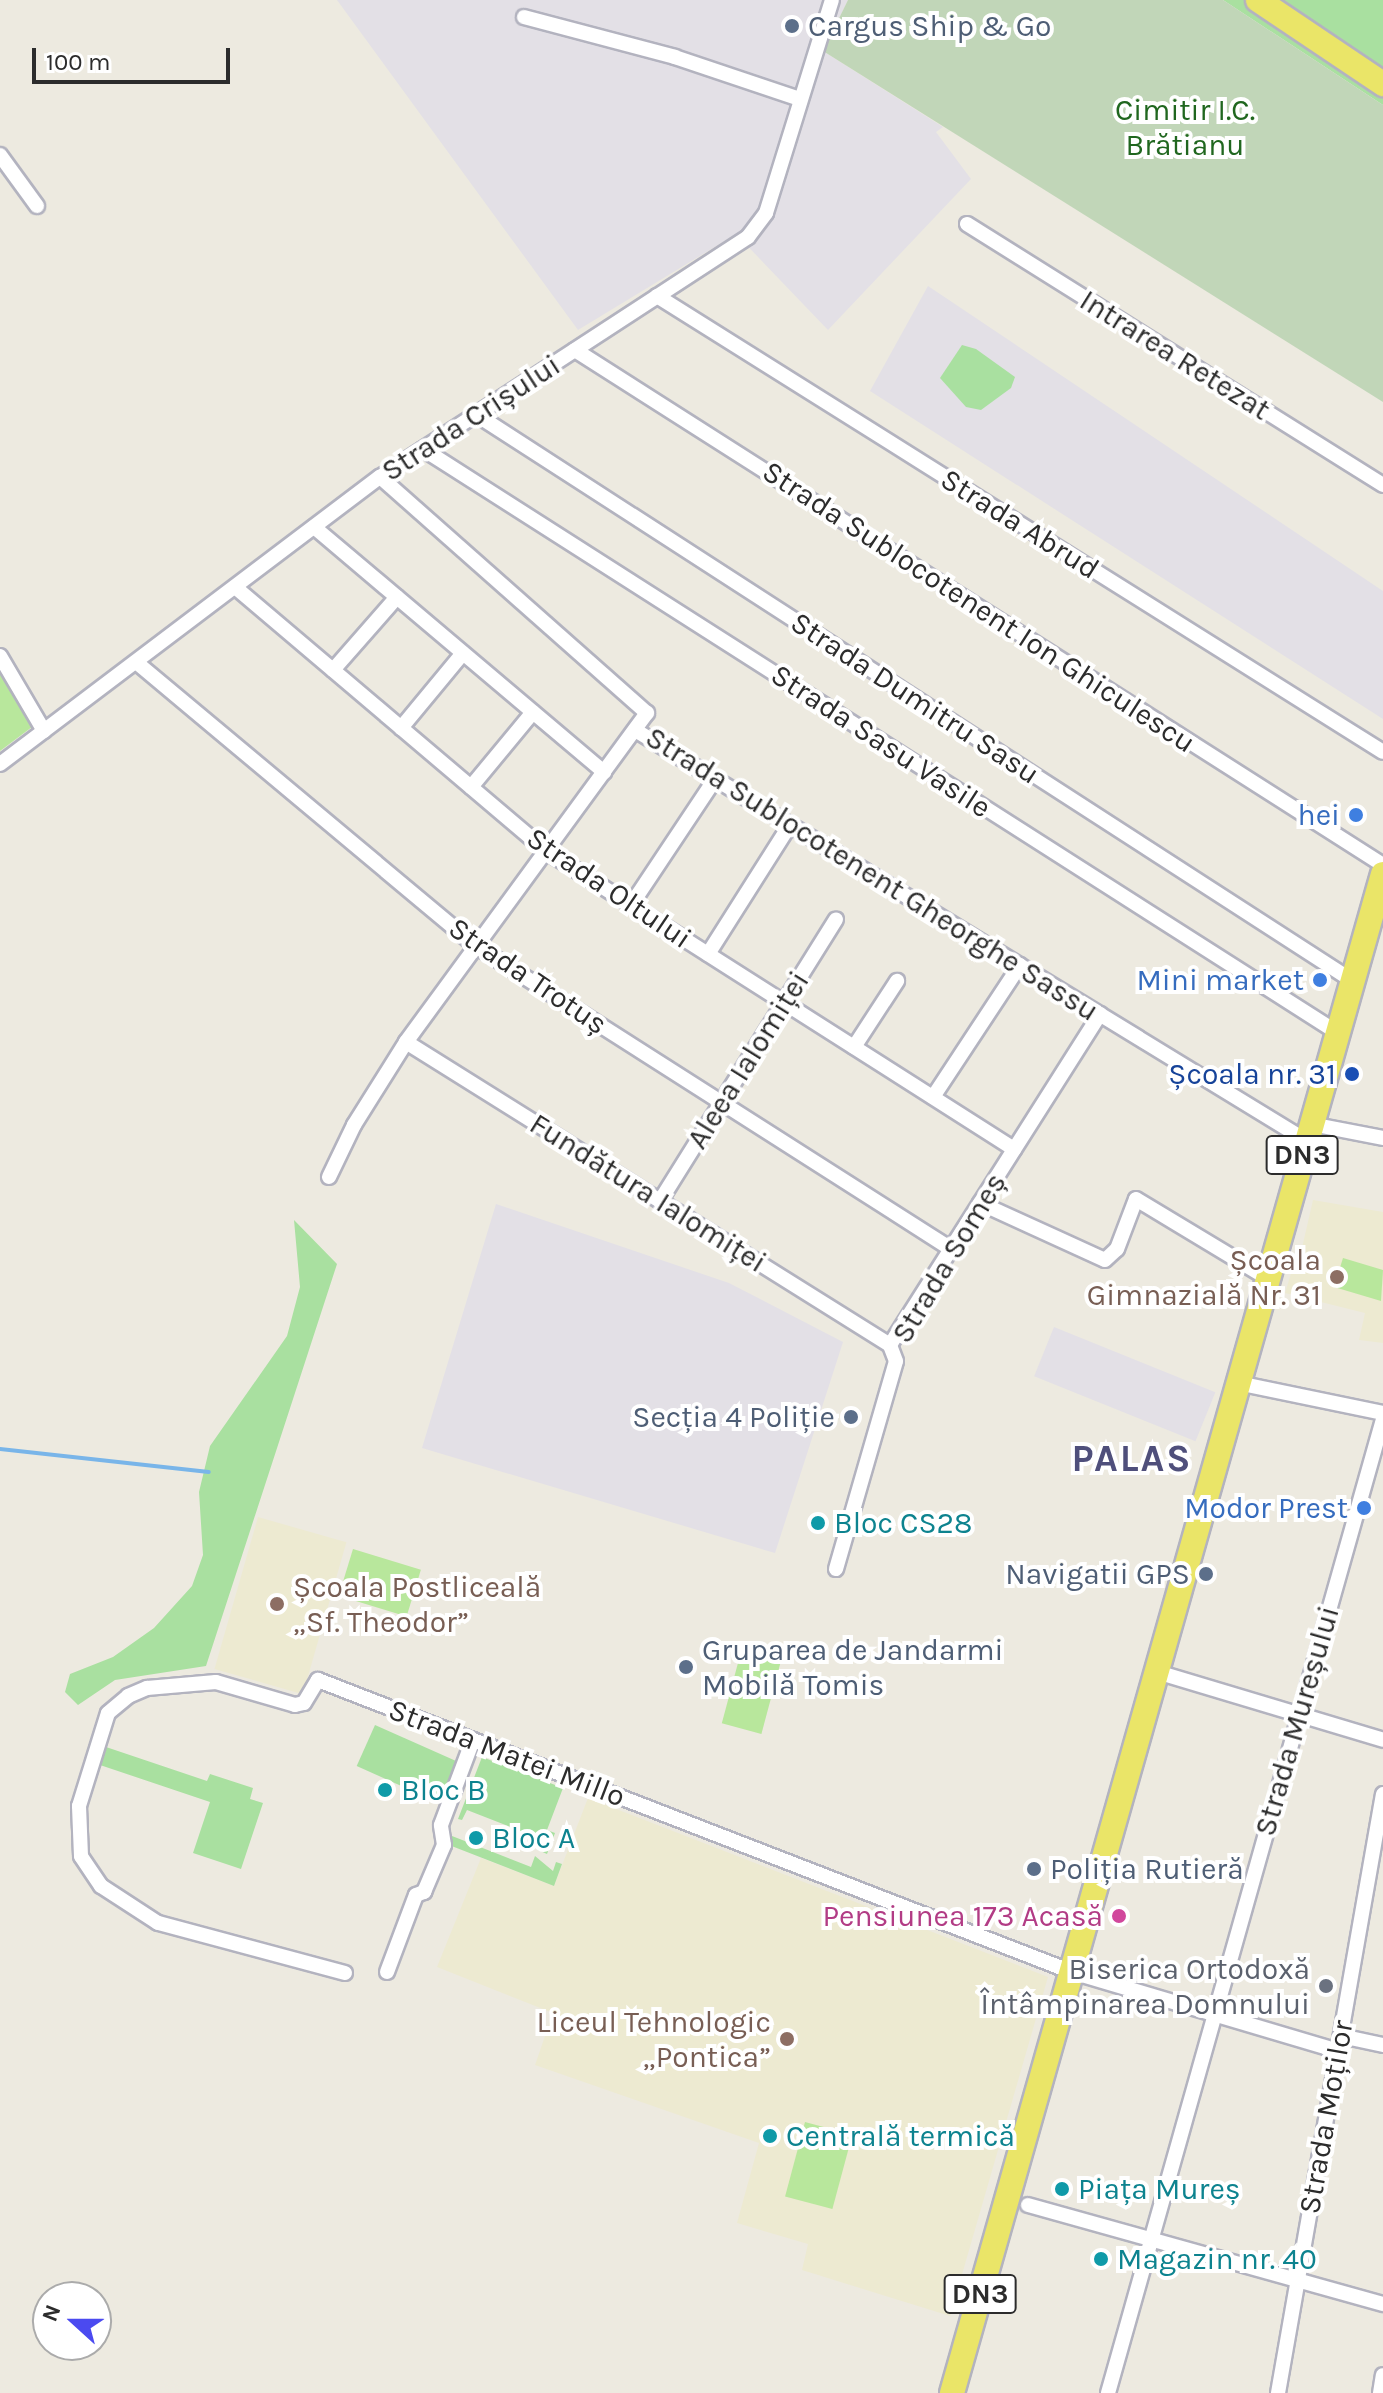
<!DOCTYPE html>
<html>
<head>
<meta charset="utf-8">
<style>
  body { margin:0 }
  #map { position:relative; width:1383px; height:2393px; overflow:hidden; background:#edeae0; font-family:Karla,sans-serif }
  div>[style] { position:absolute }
  .industrial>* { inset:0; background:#e3e0e6; transform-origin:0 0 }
  .education>* { inset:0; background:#edead1; transform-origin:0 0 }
  .green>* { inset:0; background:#a9e0a0; transform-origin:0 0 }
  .cemetery>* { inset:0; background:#c1d6b8 }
  .pitch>* { inset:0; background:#b8e79c; transform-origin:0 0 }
  .stream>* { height:4px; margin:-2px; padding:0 2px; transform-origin:2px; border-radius:2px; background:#79b5e9 }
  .roads { filter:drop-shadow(2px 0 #b3b3bf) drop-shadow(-2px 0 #b3b3bf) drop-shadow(0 2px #b3b3bf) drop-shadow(0 -2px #b3b3bf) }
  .minor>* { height:14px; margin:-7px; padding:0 7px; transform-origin:7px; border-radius:7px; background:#fff }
  .primary>* { height:24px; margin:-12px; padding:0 12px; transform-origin:12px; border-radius:12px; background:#eae568 }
  .dots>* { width:22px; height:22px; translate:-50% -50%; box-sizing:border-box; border:4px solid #fff; border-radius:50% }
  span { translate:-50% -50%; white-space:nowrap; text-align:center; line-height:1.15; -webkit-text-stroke:8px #fff; paint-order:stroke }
  .shield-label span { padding:2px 6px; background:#fff; border:2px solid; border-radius:6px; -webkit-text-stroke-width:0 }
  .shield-label { font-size:28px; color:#2c2c2c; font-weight:700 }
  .service-label { font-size:30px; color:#4e5e75 }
  .left { translate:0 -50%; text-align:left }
  .right { translate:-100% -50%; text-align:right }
  .park-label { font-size:30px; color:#20671f }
  .street-label { font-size:30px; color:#2c2c2c }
  .shop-label { font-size:30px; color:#366cbe }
  .transit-label { font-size:30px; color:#164399 }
  .education-label { font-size:30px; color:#785e54 }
  .culture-label { font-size:30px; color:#0d838f }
  .hotel-label { font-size:30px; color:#b23c85 }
  .worship-label { font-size:30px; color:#5b616d }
  .district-label { font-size:38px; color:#4f4f7b; font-weight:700; letter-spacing:2px }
  .north { position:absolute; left:32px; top:2281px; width:80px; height:80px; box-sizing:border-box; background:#fff; border:2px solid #ababab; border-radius:50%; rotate:291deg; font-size:22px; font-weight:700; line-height:32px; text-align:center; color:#2c2c2c }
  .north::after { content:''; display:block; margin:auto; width:28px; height:36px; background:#4b4af0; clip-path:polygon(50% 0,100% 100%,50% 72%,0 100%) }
  .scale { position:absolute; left:32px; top:48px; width:198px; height:36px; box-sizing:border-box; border:4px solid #2c2c2c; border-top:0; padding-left:10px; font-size:24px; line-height:28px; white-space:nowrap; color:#2c2c2c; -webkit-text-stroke:6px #fff; paint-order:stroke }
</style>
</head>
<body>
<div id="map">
  <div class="industrial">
    <i style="clip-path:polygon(337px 0,848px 0,823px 51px,943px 127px,936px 132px,971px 179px,828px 330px,736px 234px,578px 330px)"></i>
    <i style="clip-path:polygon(928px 286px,1383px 591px,1383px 719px,870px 391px)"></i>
    <i style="clip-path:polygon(496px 1204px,729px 1283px,843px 1342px,775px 1553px,422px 1448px)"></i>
    <i style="left:1054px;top:1327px;width:174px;height:53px;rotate:22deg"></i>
  </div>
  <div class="education">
    <i style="clip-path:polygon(1313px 1200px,1383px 1212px,1383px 1343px,1359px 1340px,1365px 1313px,1285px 1293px,1295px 1260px,1299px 1261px)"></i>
    <i style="left:258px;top:1517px;width:92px;height:158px;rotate:16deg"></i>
    <i style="clip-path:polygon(588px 1798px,1048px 1977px,950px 2316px,802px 2270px,808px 2244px,737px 2223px,759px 2143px,535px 2065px,553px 2013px,437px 1967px,481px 1858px,554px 1886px)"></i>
  </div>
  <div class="green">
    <i style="clip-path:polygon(1223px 0,1383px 0,1383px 105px)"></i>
    <i style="clip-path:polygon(962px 345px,976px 349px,1015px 377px,1011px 388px,981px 410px,966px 407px,940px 378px)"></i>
    <i style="clip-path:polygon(294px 1220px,337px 1264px,206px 1666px,115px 1680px,78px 1705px,65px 1692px,70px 1674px,113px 1657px,154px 1628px,192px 1586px,203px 1555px,199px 1492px,210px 1446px,287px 1336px,300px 1287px)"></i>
    <i style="left:375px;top:1725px;width:90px;height:45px;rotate:24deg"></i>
    <i style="clip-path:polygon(106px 1747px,207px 1781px,210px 1774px,253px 1788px,250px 1799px,263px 1803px,241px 1869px,193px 1853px,210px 1802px,100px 1765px)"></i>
    <i style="clip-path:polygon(482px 1757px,563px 1788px,547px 1830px,555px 1833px,547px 1854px,538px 1850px,541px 1839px,467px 1810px,462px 1820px,458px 1819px)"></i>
    <i style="clip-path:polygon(452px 1836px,531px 1867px,535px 1856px,553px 1871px,556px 1862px,562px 1864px,554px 1886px,449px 1845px)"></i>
  </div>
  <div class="cemetery">
    <i style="clip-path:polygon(848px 0,1223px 0,1383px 105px,1383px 402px,823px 51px)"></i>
  </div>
  <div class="pitch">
    <i style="clip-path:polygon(0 674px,32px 727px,0 751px)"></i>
    <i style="clip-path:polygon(1343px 1258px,1383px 1270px,1381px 1301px,1334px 1287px)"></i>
    <i style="left:353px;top:1549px;width:71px;height:49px;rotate:17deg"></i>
    <i style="left:742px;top:1648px;width:41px;height:78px;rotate:15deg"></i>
    <i style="left:805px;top:2122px;width:49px;height:77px;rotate:15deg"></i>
  </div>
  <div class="stream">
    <i style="left:0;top:1449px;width:210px;rotate:6.3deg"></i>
  </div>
  <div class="roads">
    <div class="minor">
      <i style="left:524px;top:17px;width:156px;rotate:14.8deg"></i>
      <i style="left:675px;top:57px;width:129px;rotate:18.6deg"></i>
      <i style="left:0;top:155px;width:63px;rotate:54deg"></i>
      <i style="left:967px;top:224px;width:491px;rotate:32.1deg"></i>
      <i style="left:657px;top:296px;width:857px;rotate:32.13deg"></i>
      <i style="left:575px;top:350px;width:958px;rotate:32.51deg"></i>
      <i style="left:477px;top:415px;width:1043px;rotate:32.87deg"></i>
      <i style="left:423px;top:449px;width:1085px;rotate:32.55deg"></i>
      <i style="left:314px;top:527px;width:380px;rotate:40.2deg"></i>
      <i style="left:235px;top:587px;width:408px;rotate:40.3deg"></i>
      <i style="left:546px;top:851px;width:555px;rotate:32.49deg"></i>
      <i style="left:0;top:656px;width:87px;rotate:59.6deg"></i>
      <i style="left:136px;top:662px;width:443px;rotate:39.9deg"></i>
      <i style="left:476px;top:946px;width:563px;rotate:32.53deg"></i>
      <i style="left:333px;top:670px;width:97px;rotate:-48.8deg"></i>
      <i style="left:401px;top:728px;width:97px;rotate:-50.4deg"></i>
      <i style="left:635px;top:730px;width:788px;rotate:31.45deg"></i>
      <i style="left:0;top:764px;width:476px;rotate:-37.1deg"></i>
      <i style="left:380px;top:477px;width:439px;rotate:-33.1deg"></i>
      <i style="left:748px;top:237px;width:30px;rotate:-53deg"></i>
      <i style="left:766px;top:213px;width:223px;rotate:-72.8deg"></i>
      <i style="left:471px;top:787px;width:97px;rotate:-50.4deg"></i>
      <i style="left:631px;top:905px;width:151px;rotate:-56.3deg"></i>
      <i style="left:708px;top:954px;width:153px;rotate:-57.6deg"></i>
      <i style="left:406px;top:1042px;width:571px;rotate:32.05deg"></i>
      <i style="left:854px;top:1047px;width:79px;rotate:-56.9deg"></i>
      <i style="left:933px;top:1097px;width:158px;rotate:-56.6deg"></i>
      <i style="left:1311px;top:1124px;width:73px;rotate:11deg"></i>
      <i style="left:329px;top:1177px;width:58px;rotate:-64.3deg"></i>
      <i style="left:354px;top:1125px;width:98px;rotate:-57.9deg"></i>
      <i style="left:406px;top:1042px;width:408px;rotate:-53.8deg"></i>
      <i style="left:647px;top:713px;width:356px;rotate:-138.5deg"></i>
      <i style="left:660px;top:1201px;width:332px;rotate:-58deg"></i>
      <i style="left:980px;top:1203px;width:137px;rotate:24.5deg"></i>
      <i style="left:1105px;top:1260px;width:16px;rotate:-43deg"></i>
      <i style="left:1117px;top:1249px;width:53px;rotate:-69.2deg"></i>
      <i style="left:1136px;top:1199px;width:153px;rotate:31.1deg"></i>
      <i style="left:890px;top:1345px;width:392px;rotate:-57.6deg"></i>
      <i style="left:1238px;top:1383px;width:148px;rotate:11.7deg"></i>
      <i style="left:836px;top:1569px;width:216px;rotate:-73.9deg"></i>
      <i style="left:896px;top:1361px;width:17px;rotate:-111deg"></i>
      <i style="left:1157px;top:1672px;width:236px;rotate:16.7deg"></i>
      <i style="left:387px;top:1972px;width:82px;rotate:-69.4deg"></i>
      <i style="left:416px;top:1895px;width:9px;rotate:-21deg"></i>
      <i style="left:424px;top:1892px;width:51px;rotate:-66.9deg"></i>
      <i style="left:444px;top:1845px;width:20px;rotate:-99deg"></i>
      <i style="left:441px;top:1825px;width:91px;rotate:-69.4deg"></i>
      <i style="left:345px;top:1973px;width:194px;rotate:-165deg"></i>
      <i style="left:158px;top:1923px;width:68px;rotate:-147deg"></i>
      <i style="left:101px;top:1886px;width:36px;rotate:-124deg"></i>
      <i style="left:81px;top:1856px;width:50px;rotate:-92.3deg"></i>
      <i style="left:79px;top:1806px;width:97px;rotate:-72.7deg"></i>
      <i style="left:108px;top:1713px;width:26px;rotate:-40deg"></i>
      <i style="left:128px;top:1696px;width:21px;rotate:-23deg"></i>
      <i style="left:147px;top:1688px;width:69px;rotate:-5deg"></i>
      <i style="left:216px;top:1682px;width:82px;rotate:16.2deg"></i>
      <i style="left:295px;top:1705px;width:9px;rotate:-13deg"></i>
      <i style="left:304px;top:1703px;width:27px;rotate:-59deg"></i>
      <i style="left:318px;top:1680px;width:809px;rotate:21.17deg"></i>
      <i style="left:1072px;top:1972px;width:277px;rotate:16.5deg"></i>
      <i style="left:1341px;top:2036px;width:43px;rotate:12.1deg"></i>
      <i style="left:1028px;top:2205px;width:369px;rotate:15.6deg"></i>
      <i style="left:1108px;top:2393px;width:1012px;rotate:-74.23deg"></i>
      <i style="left:1278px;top:2393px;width:608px;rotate:-80.06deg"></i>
      <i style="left:1380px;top:2393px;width:18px;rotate:-81deg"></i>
    </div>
    <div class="primary">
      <i style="left:1258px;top:0;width:151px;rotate:33.9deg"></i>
      <i style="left:952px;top:2393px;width:1579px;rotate:-74.16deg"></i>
    </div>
  </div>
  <div class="dots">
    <i style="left:792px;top:26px;background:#5c6f8a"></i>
    <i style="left:1356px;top:815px;background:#3f7fe0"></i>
    <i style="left:1320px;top:980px;background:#3f7fe0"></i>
    <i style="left:1352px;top:1074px;background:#1a4fb4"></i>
    <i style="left:1337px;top:1277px;background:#8d6e63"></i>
    <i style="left:851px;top:1417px;background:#5c6f8a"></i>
    <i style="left:1364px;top:1508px;background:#3f7fe0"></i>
    <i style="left:818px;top:1523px;background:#0f9aa8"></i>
    <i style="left:1206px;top:1574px;background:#5c6f8a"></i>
    <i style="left:277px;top:1604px;background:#8d6e63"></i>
    <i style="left:686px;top:1667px;background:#5c6f8a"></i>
    <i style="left:385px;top:1790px;background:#0f9aa8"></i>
    <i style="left:476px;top:1838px;background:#0f9aa8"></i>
    <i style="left:1034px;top:1869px;background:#5c6f8a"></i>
    <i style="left:1119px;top:1916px;background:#d1479c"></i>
    <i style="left:1326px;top:1986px;background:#6b7280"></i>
    <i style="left:787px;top:2039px;background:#8d6e63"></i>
    <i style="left:770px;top:2136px;background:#0f9aa8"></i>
    <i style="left:1062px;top:2189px;background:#0f9aa8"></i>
    <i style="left:1101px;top:2259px;background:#0f9aa8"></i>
  </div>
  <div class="shield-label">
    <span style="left:1302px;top:1155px">DN3</span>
    <span style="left:980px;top:2294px">DN3</span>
  </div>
  <div class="service-label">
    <span class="left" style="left:808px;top:26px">Cargus Ship &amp; Go</span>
    <span class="right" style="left:835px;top:1417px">Secția 4 Poliție</span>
    <span class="right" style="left:1190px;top:1574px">Navigatii GPS</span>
    <span class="left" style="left:702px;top:1667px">Gruparea de Jandarmi<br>Mobilă Tomis</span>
    <span class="left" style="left:1050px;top:1869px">Poliția Rutieră</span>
  </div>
  <div class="park-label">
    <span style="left:1185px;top:127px">Cimitir I.C.<br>Brătianu</span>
  </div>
  <div class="street-label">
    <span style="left:1175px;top:355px;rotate:32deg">Intrarea Retezat</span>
    <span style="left:471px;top:418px;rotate:-33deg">Strada Crișului</span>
    <span style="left:1020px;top:524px;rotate:32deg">Strada Abrud</span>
    <span style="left:979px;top:607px;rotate:33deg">Strada Sublocotenent Ion Ghiculescu</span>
    <span style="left:915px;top:698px;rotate:33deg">Strada Dumitru Sasu</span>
    <span style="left:881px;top:741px;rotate:33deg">Strada Sasu Vasile</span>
    <span style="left:872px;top:874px;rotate:32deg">Strada Sublocotenent Gheorghe Sassu</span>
    <span style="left:609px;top:888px;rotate:34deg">Strada Oltului</span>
    <span style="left:528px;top:976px;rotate:34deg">Strada Trotuș</span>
    <span style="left:748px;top:1060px;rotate:-58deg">Aleea Ialomiței</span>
    <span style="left:648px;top:1193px;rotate:32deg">Fundătura Ialomiței</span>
    <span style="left:949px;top:1258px;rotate:-59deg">Strada Someș</span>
    <span style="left:1297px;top:1721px;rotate:-74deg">Strada Mureșului</span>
    <span style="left:507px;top:1753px;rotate:21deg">Strada Matei Millo</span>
    <span style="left:1326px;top:2117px;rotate:-80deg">Strada Moților</span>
  </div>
  <div class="shop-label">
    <span class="right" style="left:1340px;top:815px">hei</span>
    <span class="right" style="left:1304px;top:980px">Mini market</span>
    <span class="right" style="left:1348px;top:1508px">Modor Prest</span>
  </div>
  <div class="transit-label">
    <span class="right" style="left:1336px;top:1074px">Școala nr. 31</span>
  </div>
  <div class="education-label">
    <span class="right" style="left:1321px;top:1277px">Școala<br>Gimnazială Nr. 31</span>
    <span class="left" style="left:293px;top:1604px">Școala Postliceală<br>„Sf. Theodor”</span>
    <span class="right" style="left:771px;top:2039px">Liceul Tehnologic<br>„Pontica”</span>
  </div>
  <div class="culture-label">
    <span class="left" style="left:834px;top:1523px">Bloc CS28</span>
    <span class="left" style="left:401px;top:1790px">Bloc B</span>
    <span class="left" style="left:492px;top:1838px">Bloc A</span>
    <span class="left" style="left:786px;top:2136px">Centrală termică</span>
    <span class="left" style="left:1078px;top:2189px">Piața Mureș</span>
    <span class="left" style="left:1117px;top:2259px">Magazin nr. 40</span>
  </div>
  <div class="hotel-label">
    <span class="right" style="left:1103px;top:1916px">Pensiunea 173 Acasă</span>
  </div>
  <div class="worship-label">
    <span class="right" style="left:1310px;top:1986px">Biserica Ortodoxă<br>Întâmpinarea Domnului</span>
  </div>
  <div class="district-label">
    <span style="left:1132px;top:1459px">PALAS</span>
  </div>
  <div class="north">N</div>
  <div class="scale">100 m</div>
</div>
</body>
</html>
